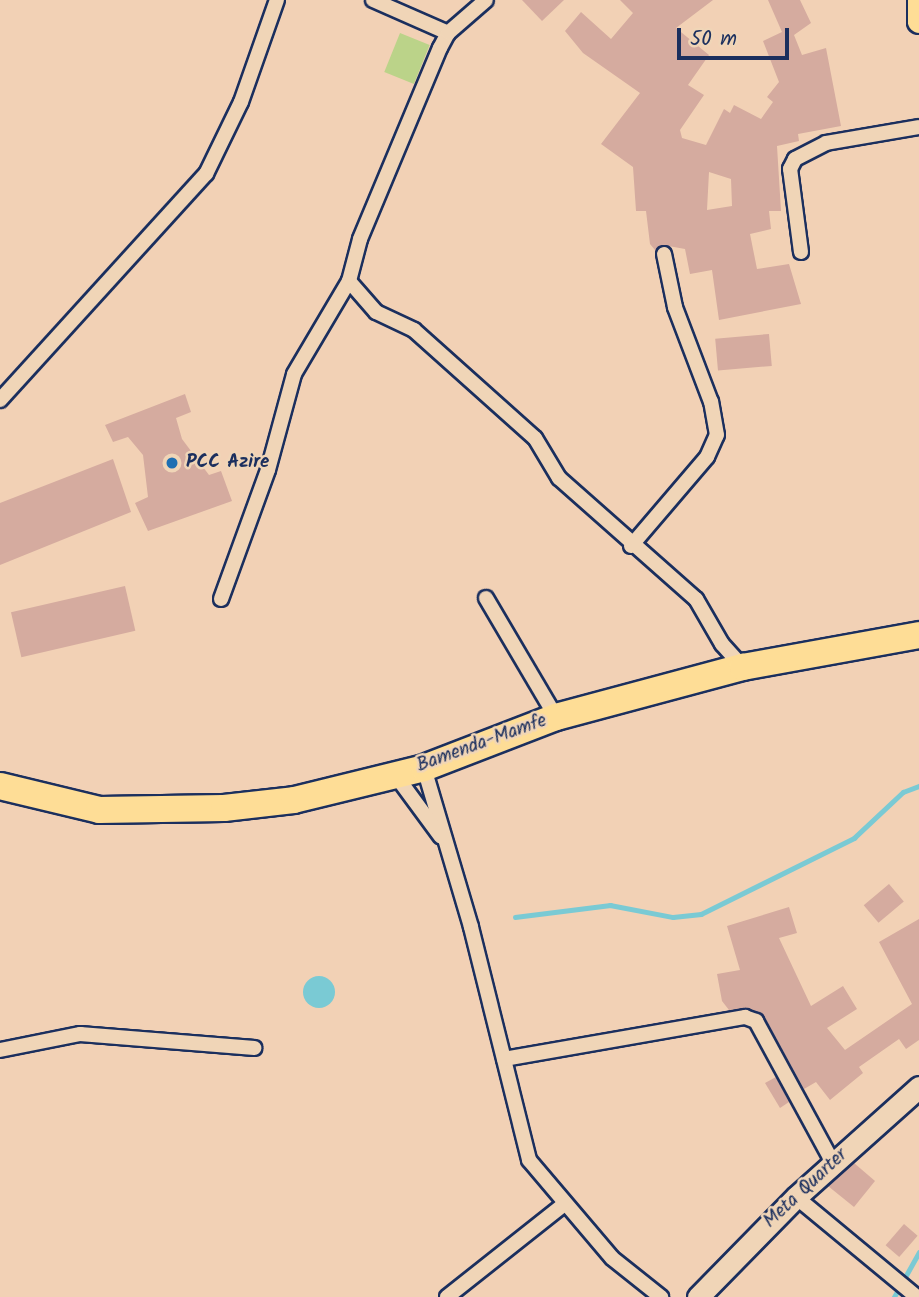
<!DOCTYPE html>
<html>
<head>
<meta charset="utf-8">
<style>
  body { margin:0 }
  #map { position:relative; width:919px; height:1297px; overflow:hidden; background:#f2d1b5; font-family:Kalam,sans-serif }
  div>[style] { position:absolute }
  .green>* { inset:0; background:#bbd389; transform-origin:0 0 }
  .water>* { inset:0; background:#7acad4 }
  .round { border-radius:50% }
  .stream>* { height:4.5px; margin:-2.25px; padding:0 2.25px; transform-origin:2.25px; border-radius:2.25px; background:#7acad4 }
  .building>* { inset:0; background:#d5ab9f; transform-origin:0 0 }
  .roads { filter:drop-shadow(2px 0 #1b2f5e) drop-shadow(-2px 0 #1b2f5e) drop-shadow(0 2px #1b2f5e) drop-shadow(0 -2px #1b2f5e) }
  .street>* { height:14px; margin:-7px; padding:0 7px; transform-origin:7px; border-radius:7px; background:#f0d5b7 }
  .secondary>* { height:21px; margin:-10.5px; padding:0 10.5px; transform-origin:10.5px; border-radius:10.5px; background:#f0d5b7 }
  .primary>* { height:23px; margin:-11.5px; padding:0 11.5px; transform-origin:11.5px; border-radius:11.5px; background:#fedd96 }
  .highway>* { height:26px; margin:-13px; padding:0 13px; transform-origin:13px; border-radius:13px; background:#fedd96 }
  .dots>* { width:19px; height:19px; translate:-50% -50%; box-sizing:border-box; border:4px solid #f0d5b7; border-radius:50% }
  span { translate:-50% -50%; white-space:nowrap; text-align:center; line-height:1.15; -webkit-text-stroke:5px #f0d5b7; paint-order:stroke }
  .poi-label { font-size:19px; color:#1b2f5e; font-weight:700 }
  .left { translate:0 -50%; text-align:left }
  .street-label { font-size:19px; color:#1b2f5e }
  .scale { position:absolute; left:677px; top:28px; width:112px; height:32px; box-sizing:border-box; border:4px solid #1b2f5e; border-top:0; padding-left:9px; font-size:21px; line-height:24px; white-space:nowrap; color:#1b2f5e; -webkit-text-stroke:5px #f0d5b7; paint-order:stroke }
</style>
</head>
<body>
<div id="map">
  <div class="green">
    <i style="left:400px;top:33px;width:32px;height:42px;rotate:22deg"></i>
  </div>
  <div class="water">
    <i class="round" style="left:303px;top:976px;width:32px;height:32px"></i>
  </div>
  <div class="stream">
    <i style="left:515px;top:917px;width:96px;rotate:-7.2deg"></i>
    <i style="left:610px;top:905px;width:64px;rotate:10.8deg"></i>
    <i style="left:673px;top:917px;width:28px;rotate:-6deg"></i>
    <i style="left:701px;top:914px;width:171px;rotate:-26.4deg"></i>
    <i style="left:854px;top:838px;width:67px;rotate:-43.2deg"></i>
    <i style="left:903px;top:792px;width:17px;rotate:-21deg"></i>
    <i style="left:894px;top:1297px;width:51px;rotate:-60.9deg"></i>
  </div>
  <div class="building">
    <i style="clip-path:polygon(522px 0,564px 0,542px 21px)"></i>
    <i style="clip-path:polygon(evenodd,620px 0,713px 0,676px 28px,709px 55px,688px 85px,704px 95px,680px 130px,682px 138px,706px 145px,724px 109px,730px 113px,734px 105px,761px 119px,773px 102px,767px 97px,779px 82px,763px 41px,782px 32px,768px 0,800px 0,811px 23px,794px 35px,802px 55px,826px 48px,841px 126px,798px 134px,799px 141px,777px 146px,781px 211px,769px 211px,771px 229px,750px 234px,757px 269px,789px 264px,801px 304px,719px 320px,712px 270px,690px 274px,685px 249px,663px 245px,655px 250px,650px 244px,646px 211px,636px 211px,633px 167px,601px 144px,640px 93px,583px 53px,565px 31px,581px 12px,611px 39px,633px 13px,620px 0,709px 172px,731px 179px,732px 206px,707px 210px,709px 172px)"></i>
    <i style="left:769px;top:334px;width:32px;height:54px;rotate:85deg"></i>
    <i style="clip-path:polygon(185px 394px,191px 412px,176px 418px,182px 439px,209px 475px,221px 471px,232px 501px,148px 531px,135px 503px,148px 497px,143px 455px,128px 437px,113px 442px,105px 425px)"></i>
    <i style="clip-path:polygon(113px 459px,131px 512px,0 565px,0 503px)"></i>
    <i style="left:125px;top:586px;width:46px;height:117px;rotate:77deg"></i>
    <i style="left:889px;top:884px;width:23px;height:33px;rotate:50deg"></i>
    <i style="clip-path:polygon(789px 907px,797px 933px,779px 938px,811px 1006px,843px 986px,857px 1009px,827px 1028px,845px 1050px,912px 1004px,879px 942px,919px 919px,919px 1040px,906px 1049px,899px 1039px,859px 1067px,863px 1073px,830px 1100px,816px 1082px,804px 1089px,764px 1016px,748px 1008px,729px 1010px,722px 1001px,717px 974px,740px 970px,727px 926px)"></i>
    <i style="clip-path:polygon(776px 1077px,789px 1102px,780px 1108px,765px 1083px)"></i>
    <i style="clip-path:polygon(854px 1163px,875px 1181px,854px 1207px,828px 1186px)"></i>
    <i style="left:904px;top:1224px;width:18px;height:28px;rotate:41deg"></i>
  </div>
  <div class="roads">
    <div class="street">
      <i style="left:373px;top:0;width:82px;rotate:23.7deg"></i>
      <i style="left:801px;top:252px;width:84px;rotate:-97.5deg"></i>
      <i style="left:790px;top:169px;width:11px;rotate:-63deg"></i>
      <i style="left:795px;top:159px;width:35px;rotate:-27deg"></i>
      <i style="left:826px;top:143px;width:94px;rotate:-9.8deg"></i>
      <i style="left:349px;top:281px;width:41px;rotate:48.9deg"></i>
      <i style="left:376px;top:312px;width:42px;rotate:25.3deg"></i>
      <i style="left:414px;top:330px;width:162px;rotate:41.8deg"></i>
      <i style="left:535px;top:438px;width:47px;rotate:59deg"></i>
      <i style="left:559px;top:478px;width:183px;rotate:41.5deg"></i>
      <i style="left:696px;top:599px;width:52px;rotate:60deg"></i>
      <i style="left:722px;top:644px;width:31px;rotate:48deg"></i>
      <i style="left:0;top:400px;width:306px;rotate:-47.7deg"></i>
      <i style="left:206px;top:174px;width:80px;rotate:-64.1deg"></i>
      <i style="left:241px;top:102px;width:108px;rotate:-70.6deg"></i>
      <i style="left:631px;top:546px;width:117px;rotate:-49.5deg"></i>
      <i style="left:707px;top:457px;width:24px;rotate:-66deg"></i>
      <i style="left:717px;top:435px;width:34px;rotate:-100deg"></i>
      <i style="left:711px;top:402px;width:102px;rotate:-110.8deg"></i>
      <i style="left:675px;top:307px;width:54px;rotate:-101.7deg"></i>
      <i style="left:486px;top:598px;width:138px;rotate:59.5deg"></i>
      <i style="left:221px;top:599px;width:137px;rotate:-70deg"></i>
      <i style="left:268px;top:470px;width:99px;rotate:-74.8deg"></i>
      <i style="left:294px;top:374px;width:108px;rotate:-59.4deg"></i>
      <i style="left:349px;top:281px;width:43px;rotate:-75.3deg"></i>
      <i style="left:360px;top:239px;width:207px;rotate:-67.3deg"></i>
      <i style="left:440px;top:48px;width:17px;rotate:-62deg"></i>
      <i style="left:448px;top:33px;width:50px;rotate:-41deg"></i>
      <i style="left:424px;top:768px;width:166px;rotate:73.5deg"></i>
      <i style="left:471px;top:927px;width:240px;rotate:76deg"></i>
      <i style="left:529px;top:1160px;width:128px;rotate:49.7deg"></i>
      <i style="left:612px;top:1258px;width:63px;rotate:38.5deg"></i>
      <i style="left:394px;top:773px;width:79px;rotate:53.7deg"></i>
      <i style="left:0;top:1050px;width:82px;rotate:-11.3deg"></i>
      <i style="left:80px;top:1034px;width:175px;rotate:4.6deg"></i>
      <i style="left:504px;top:1059px;width:245px;rotate:-9.9deg"></i>
      <i style="left:745px;top:1017px;width:12px;rotate:20deg"></i>
      <i style="left:756px;top:1021px;width:162px;rotate:61.5deg"></i>
      <i style="left:796px;top:1197px;width:157px;rotate:39.6deg"></i>
      <i style="left:447px;top:1297px;width:147px;rotate:-38.4deg"></i>
    </div>
    <div class="secondary">
      <i style="left:698px;top:1297px;width:140px;rotate:-45.6deg"></i>
      <i style="left:796px;top:1197px;width:165px;rotate:-41.8deg"></i>
    </div>
    <div class="primary">
      <i style="left:919px;top:0;width:21px;rotate:90deg"></i>
    </div>
    <div class="highway">
      <i style="left:0;top:786px;width:102px;rotate:13.6deg"></i>
      <i style="left:99px;top:810px;width:125px;rotate:-0.9deg"></i>
      <i style="left:224px;top:808px;width:70px;rotate:-6.5deg"></i>
      <i style="left:294px;top:800px;width:134px;rotate:-13.8deg"></i>
      <i style="left:424px;top:768px;width:142px;rotate:-21.1deg"></i>
      <i style="left:556px;top:717px;width:194px;rotate:-15deg"></i>
      <i style="left:743px;top:667px;width:179px;rotate:-10.3deg"></i>
    </div>
  </div>
  <div class="dots">
    <i style="left:172px;top:463px;background:#1f6fb2"></i>
  </div>
  <div class="poi-label">
    <span class="left" style="left:186px;top:463px">PCC Azire</span>
  </div>
  <div class="street-label">
    <span style="left:482px;top:744px;rotate:-20deg">Bamenda-Mamfe</span>
    <span style="left:806px;top:1189px;rotate:-43deg">Meta Quarter</span>
  </div>
  <div class="scale">50 m</div>
</div>
</body>
</html>
